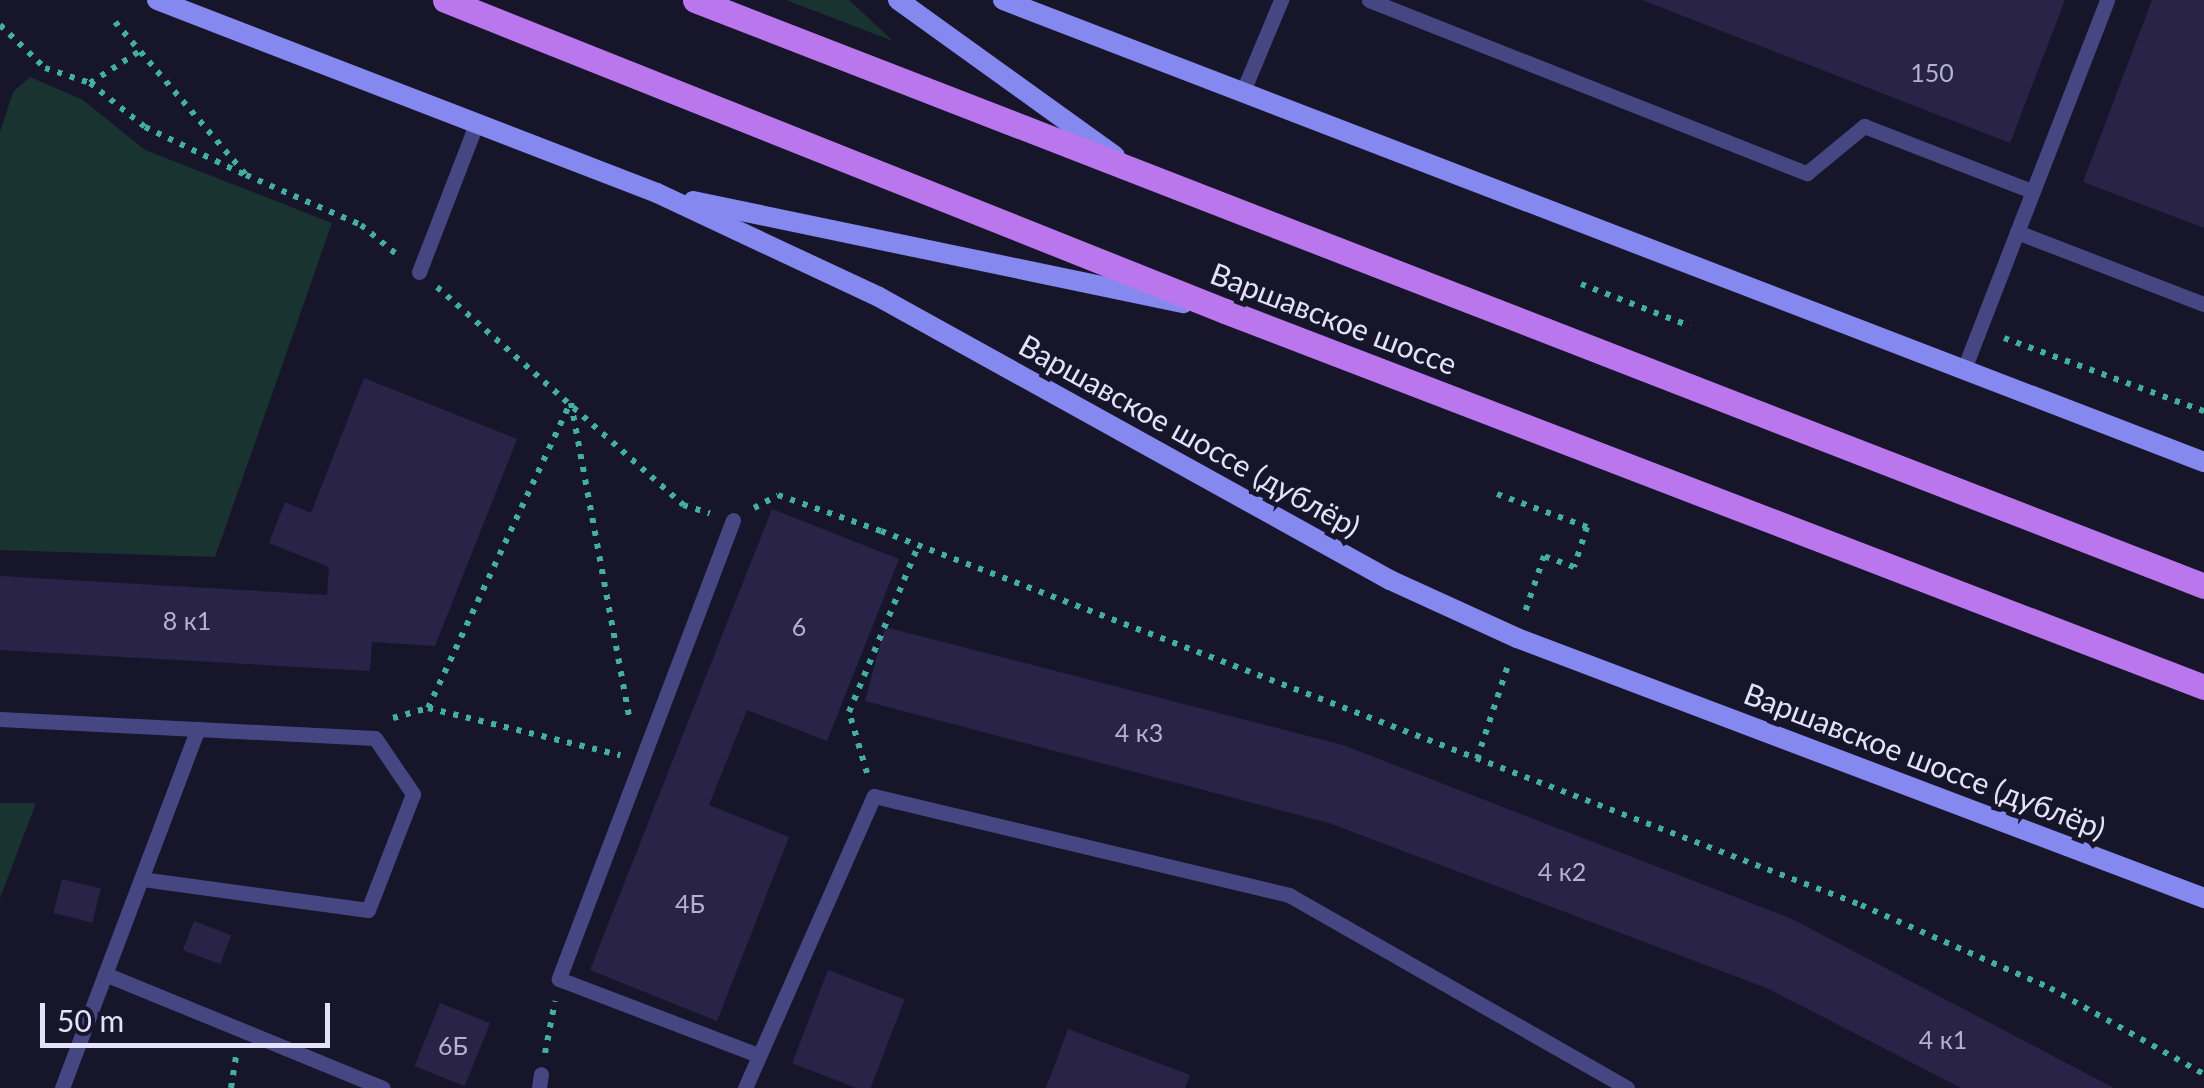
<!DOCTYPE html>
<html>
<head>
<meta charset="utf-8">
<style>
  body { margin:0 }
  #map { position:relative; width:2204px; height:1088px; overflow:hidden; background:#17152a; font-family:Lato,sans-serif }
  div>[style] { position:absolute }
  .green>* { inset:0; background:#193330 }
  .building>* { inset:0; background:#292348; transform-origin:0 0 }
  .path>* { height:6px; margin-top:-3px; transform-origin:0; background:repeating-linear-gradient(90deg,#42afa2 0 5px,transparent 0 13px) }
  .service>* { height:15px; margin:-7.5px; padding:0 7.5px; transform-origin:7.5px; border-radius:7.5px; background:#464782 }
  .secondary>* { height:20px; margin:-10px; padding:0 10px; transform-origin:10px; border-radius:10px; background:#8588ef }
  .primary>* { height:25px; margin:-12.5px; padding:0 12.5px; transform-origin:12.5px; border-radius:12.5px; background:#ba77ed }
  span { translate:-50% -50%; white-space:nowrap; text-align:center; line-height:1.15; -webkit-text-stroke:10px #17152a; paint-order:stroke }
  .number-label { font-size:25px; color:#b4b2ce }
  .number-label span { -webkit-text-stroke-width:0 }
  .street-label { font-size:30px; color:#e3e1fb }
  .scale { position:absolute; left:40px; top:1003px; width:290px; height:45px; box-sizing:border-box; border:5px solid #e3e1fb; border-top:0; padding-left:12px; font-size:30px; line-height:35px; white-space:nowrap; color:#e3e1fb; -webkit-text-stroke:8px #17152a; paint-order:stroke }
</style>
</head>
<body>
<div id="map">
  <div class="green">
    <i style="clip-path:polygon(786px 0,849px 0,893px 41px)"></i>
    <i style="clip-path:polygon(30px 77px,83px 100px,145px 150px,332px 223px,215px 557px,0 550px,0 132px,13px 92px)"></i>
    <i style="clip-path:polygon(0 803px,36px 803px,0 898px)"></i>
  </div>
  <div class="building">
    <i style="clip-path:polygon(1642px 0,2065px 0,2010px 143px)"></i>
    <i style="clip-path:polygon(2152px 0,2204px 0,2204px 228px,2083px 182px)"></i>
    <i style="clip-path:polygon(364px 378px,517px 439px,435px 646px,372px 642px,370px 671px,0 650px,0 576px,327px 595px,329px 567px,269px 543px,285px 502px,311px 513px)"></i>
    <i style="clip-path:polygon(772px 509px,899px 559px,827px 741px,747px 710px,709px 805px,789px 837px,717px 1021px,590px 970px)"></i>
    <i style="clip-path:polygon(885px 627px,1343px 745px,1792px 919px,2114px 1088px,1961px 1088px,1769px 989px,1329px 823px,865px 701px)"></i>
    <i style="left:62px;top:879px;width:40px;height:35px;rotate:14deg"></i>
    <i style="left:194px;top:921px;width:40px;height:31px;rotate:21deg"></i>
    <i style="left:828px;top:970px;width:82px;height:100px;rotate:21deg"></i>
    <i style="left:440px;top:1003px;width:54px;height:68px;rotate:22deg"></i>
    <i style="clip-path:polygon(1068px 1029px,1190px 1075px,1185px 1088px,1046px 1088px)"></i>
  </div>
  <div class="path">
    <i style="left:115px;top:22px;width:201px;rotate:49.4deg"></i>
    <i style="left:246px;top:175px;width:125px;rotate:23.5deg"></i>
    <i style="left:361px;top:225px;width:50px;rotate:39.4deg"></i>
    <i style="left:0;top:25px;width:62px;rotate:43.7deg"></i>
    <i style="left:45px;top:68px;width:47px;rotate:18.4deg"></i>
    <i style="left:90px;top:83px;width:70px;rotate:38.7deg"></i>
    <i style="left:145px;top:127px;width:109px;rotate:25.6deg"></i>
    <i style="left:90px;top:83px;width:63px;rotate:-32.7deg"></i>
    <i style="left:1581px;top:284px;width:117px;rotate:21.1deg"></i>
    <i style="left:437px;top:287px;width:329px;rotate:41.5deg"></i>
    <i style="left:683px;top:505px;width:28px;rotate:17deg"></i>
    <i style="left:2004px;top:338px;width:213px;rotate:20.1deg"></i>
    <i style="left:571px;top:403px;width:318px;rotate:79.5deg"></i>
    <i style="left:1497px;top:494px;width:96px;rotate:20.1deg"></i>
    <i style="left:1587px;top:527px;width:42px;rotate:108deg"></i>
    <i style="left:1574px;top:567px;width:32px;rotate:-160deg"></i>
    <i style="left:1544px;top:556px;width:59px;rotate:108.7deg"></i>
    <i style="left:754px;top:508px;width:27px;rotate:-28deg"></i>
    <i style="left:778px;top:495px;width:109px;rotate:19.3deg"></i>
    <i style="left:881px;top:531px;width:1049px;rotate:20.89deg"></i>
    <i style="left:1861px;top:905px;width:206px;rotate:23.7deg"></i>
    <i style="left:2050px;top:988px;width:176px;rotate:29.2deg"></i>
    <i style="left:428px;top:708px;width:198px;rotate:13.8deg"></i>
    <i style="left:393px;top:718px;width:36px;rotate:-16deg"></i>
    <i style="left:428px;top:708px;width:338px;rotate:-65deg"></i>
    <i style="left:1477px;top:759px;width:102px;rotate:-71.7deg"></i>
    <i style="left:867px;top:773px;width:64px;rotate:-106.4deg"></i>
    <i style="left:849px;top:712px;width:180px;rotate:-67.4deg"></i>
    <i style="left:545px;top:1053px;width:53px;rotate:-79.1deg"></i>
    <i style="left:231px;top:1088px;width:33px;rotate:-81deg"></i>
  </div>
  <div class="service">
    <i style="left:1369px;top:0;width:471px;rotate:21.6deg"></i>
    <i style="left:1807px;top:173px;width:74px;rotate:-39.5deg"></i>
    <i style="left:1864px;top:126px;width:180px;rotate:21.2deg"></i>
    <i style="left:1243px;top:91px;width:99px;rotate:-67.3deg"></i>
    <i style="left:2017px;top:232px;width:200px;rotate:21.1deg"></i>
    <i style="left:419px;top:272px;width:159px;rotate:-68.9deg"></i>
    <i style="left:1964px;top:369px;width:396px;rotate:-68.8deg"></i>
    <i style="left:733px;top:520px;width:491px;rotate:110.8deg"></i>
    <i style="left:559px;top:979px;width:213px;rotate:20.9deg"></i>
    <i style="left:0;top:719px;width:375px;rotate:2.9deg"></i>
    <i style="left:375px;top:738px;width:68px;rotate:55.8deg"></i>
    <i style="left:413px;top:794px;width:124px;rotate:111.2deg"></i>
    <i style="left:368px;top:910px;width:229px;rotate:-172.2deg"></i>
    <i style="left:105px;top:974px;width:300px;rotate:22.3deg"></i>
    <i style="left:62px;top:1088px;width:384px;rotate:-69.3deg"></i>
    <i style="left:539px;top:1088px;width:14px;rotate:-82deg"></i>
    <i style="left:745px;top:1088px;width:319px;rotate:-66.2deg"></i>
    <i style="left:874px;top:796px;width:427px;rotate:13.4deg"></i>
    <i style="left:1289px;top:895px;width:389px;rotate:29.7deg"></i>
  </div>
  <div class="secondary">
    <i style="left:157px;top:0;width:536px;rotate:21.11deg"></i>
    <i style="left:657px;top:193px;width:245px;rotate:25.1deg"></i>
    <i style="left:879px;top:297px;width:584px;rotate:28.98deg"></i>
    <i style="left:1390px;top:580px;width:140px;rotate:24.5deg"></i>
    <i style="left:1517px;top:638px;width:735px;rotate:20.73deg"></i>
    <i style="left:898px;top:0;width:267px;rotate:35.7deg"></i>
    <i style="left:1003px;top:0;width:1287px;rotate:21.04deg"></i>
    <i style="left:693px;top:201px;width:501px;rotate:11.76deg"></i>
  </div>
  <div class="primary">
    <i style="left:445px;top:0;width:840px;rotate:21.74deg"></i>
    <i style="left:1225px;top:311px;width:1049px;rotate:21.01deg"></i>
    <i style="left:695px;top:0;width:1619px;rotate:21.22deg"></i>
  </div>
  <div class="number-label">
    <span style="left:1932px;top:72px">150</span>
    <span style="left:187px;top:620px">8 к1</span>
    <span style="left:799px;top:626px">6</span>
    <span style="left:1139px;top:732px">4 к3</span>
    <span style="left:1562px;top:871px">4 к2</span>
    <span style="left:690px;top:903px">4Б</span>
    <span style="left:1943px;top:1039px">4 к1</span>
    <span style="left:453px;top:1045px">6Б</span>
  </div>
  <div class="street-label">
    <span style="left:1334px;top:318px;rotate:21deg">Варшавское шоссе</span>
    <span style="left:1190px;top:435px;rotate:29deg">Варшавское шоссе (дублёр)</span>
    <span style="left:1925px;top:760px;rotate:21deg">Варшавское шоссе (дублёр)</span>
  </div>
  <div class="scale">50 m</div>
</div>
</body>
</html>
